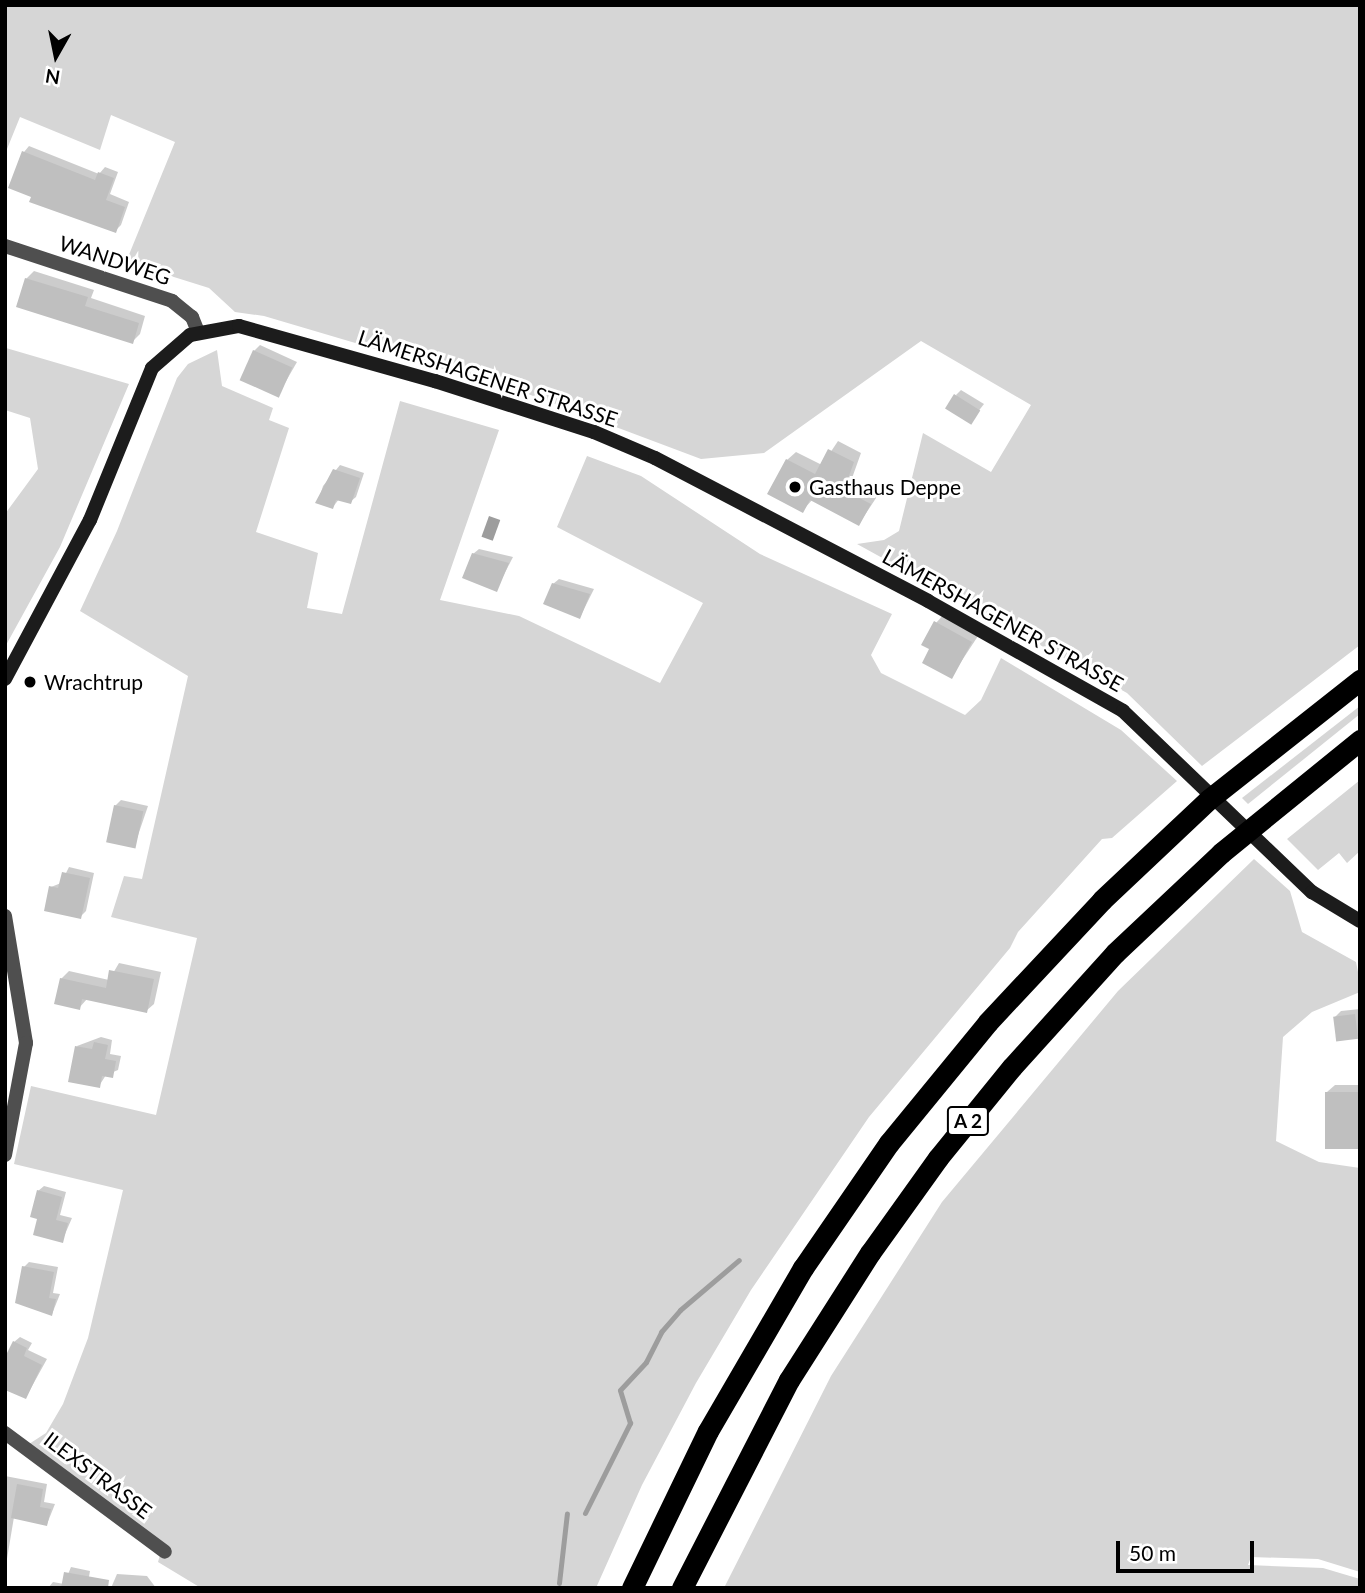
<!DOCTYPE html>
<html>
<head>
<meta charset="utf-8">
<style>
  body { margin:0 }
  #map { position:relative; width:1365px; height:1593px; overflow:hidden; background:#fff; font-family:Lato,sans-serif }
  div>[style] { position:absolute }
  .green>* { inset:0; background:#d6d6d6 }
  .water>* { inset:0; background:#9d9d9d; transform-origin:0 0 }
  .shadow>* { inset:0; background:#0003 }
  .stream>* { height:5px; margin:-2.5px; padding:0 2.5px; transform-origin:2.5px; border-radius:2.5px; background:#9d9d9d }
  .building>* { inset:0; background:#bfbfbf; transform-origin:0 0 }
  .street>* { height:14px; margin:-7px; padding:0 7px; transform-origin:7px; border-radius:7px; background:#4f4f4f }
  .secondary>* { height:14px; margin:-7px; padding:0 7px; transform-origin:7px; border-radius:7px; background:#1c1c1c }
  .highway>* { height:21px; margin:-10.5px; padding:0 10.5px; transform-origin:10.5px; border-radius:10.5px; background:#000 }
  .dots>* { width:19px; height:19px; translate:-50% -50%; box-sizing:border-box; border:4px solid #fff; border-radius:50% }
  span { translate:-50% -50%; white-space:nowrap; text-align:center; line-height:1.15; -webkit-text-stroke:6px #fff; paint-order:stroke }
  .shield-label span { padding:2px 5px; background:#fff; border:2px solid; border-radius:5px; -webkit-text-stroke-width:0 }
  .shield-label { font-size:19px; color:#000; font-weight:700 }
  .street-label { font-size:21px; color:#000 }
  .poi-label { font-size:21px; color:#000 }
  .left { translate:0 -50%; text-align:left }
  .frame { position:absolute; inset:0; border:7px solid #000; pointer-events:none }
  .north { position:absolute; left:21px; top:21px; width:70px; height:70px; -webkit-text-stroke:5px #fff; paint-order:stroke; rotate:189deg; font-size:19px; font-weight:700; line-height:28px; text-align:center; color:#000 }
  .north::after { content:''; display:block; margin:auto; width:24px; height:32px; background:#000; clip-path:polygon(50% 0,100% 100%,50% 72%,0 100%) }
  .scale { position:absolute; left:1116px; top:1541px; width:138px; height:32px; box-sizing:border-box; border:4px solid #000; border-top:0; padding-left:9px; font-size:21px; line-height:24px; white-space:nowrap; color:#000; -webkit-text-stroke:5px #fff; paint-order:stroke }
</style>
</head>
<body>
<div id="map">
  <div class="green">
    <i style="clip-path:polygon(5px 5px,1360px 5px,1360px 645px,1202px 766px,1127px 693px,857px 544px,884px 540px,899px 531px,923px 433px,991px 472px,1031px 405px,921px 341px,764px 453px,701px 459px,528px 394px,264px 316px,235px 312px,209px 288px,126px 262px,175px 142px,111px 115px,100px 150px,20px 117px,5px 154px)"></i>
    <i style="clip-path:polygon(6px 348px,129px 384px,60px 547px,5px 647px,5px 514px,38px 469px,30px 418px,5px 410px)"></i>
    <i style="clip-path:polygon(217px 350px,222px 386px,273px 408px,269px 420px,289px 428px,256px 532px,318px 553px,307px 608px,342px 614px,400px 401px,499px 430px,440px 600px,519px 616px,660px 683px,703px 603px,557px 527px,587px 456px,641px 476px,760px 554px,892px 614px,871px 655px,881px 673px,965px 715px,981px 700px,1001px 658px,1121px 730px,1177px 781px,1112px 838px,1102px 839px,1018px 932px,1010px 948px,869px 1117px,751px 1290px,696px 1383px,642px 1485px,596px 1588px,201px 1588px,158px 1562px,160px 1555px,29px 1444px,46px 1433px,63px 1404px,88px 1338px,123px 1190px,14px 1164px,31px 1086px,156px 1115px,197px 938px,111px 917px,124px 876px,142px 879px,188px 676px,80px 611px,117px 531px,177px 378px,188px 364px)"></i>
    <i style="clip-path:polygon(1360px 706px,1360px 714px,1248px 804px,1242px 798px)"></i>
    <i style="clip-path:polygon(1360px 780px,1360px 851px,1347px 863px,1339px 853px,1318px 870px,1287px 839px)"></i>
    <i style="clip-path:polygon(1254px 859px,1290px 891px,1302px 932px,1356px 962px,1360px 982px,1360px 992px,1312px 1012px,1283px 1037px,1276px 1141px,1319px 1162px,1360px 1168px,1360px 1572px,1318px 1559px,1251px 1557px,1248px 1565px,1323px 1568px,1360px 1579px,1360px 1588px,724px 1588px,831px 1376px,942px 1202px,1118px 991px)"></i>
  </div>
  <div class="water">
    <i style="left:489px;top:516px;width:12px;height:22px;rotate:20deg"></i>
  </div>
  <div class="shadow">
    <i style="clip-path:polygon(29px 146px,99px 174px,105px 167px,118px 172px,110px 194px,129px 202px,121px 225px,115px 231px,33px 196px,24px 152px)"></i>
    <i style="clip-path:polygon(34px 271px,94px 290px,91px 298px,145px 316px,140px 334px,132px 342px,26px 279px)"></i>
    <i style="clip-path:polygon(260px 345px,297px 362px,278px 395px,254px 351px)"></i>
    <i style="clip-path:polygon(961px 390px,984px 404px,970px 422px,956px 395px)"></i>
    <i style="clip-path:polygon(838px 441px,861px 453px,851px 481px,878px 495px,859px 524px,813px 499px,803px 510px,787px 460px,796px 452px,822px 465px)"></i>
    <i style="clip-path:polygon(340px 465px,364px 473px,356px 497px,350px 502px,339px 499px,333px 507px,318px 502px,323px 486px)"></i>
    <i style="clip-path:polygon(479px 549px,513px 557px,496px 590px,473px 554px)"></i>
    <i style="clip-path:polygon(559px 579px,594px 589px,580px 617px,553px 584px)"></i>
    <i style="clip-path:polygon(944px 614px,980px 633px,951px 677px,932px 649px,936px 623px)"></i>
    <i style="clip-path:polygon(121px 800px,148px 806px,134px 847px,115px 806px)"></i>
    <i style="clip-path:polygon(69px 867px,94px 873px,86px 911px,80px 917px,51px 887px,61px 883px)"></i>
    <i style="clip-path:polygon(119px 963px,161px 972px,154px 1004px,146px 1011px,87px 999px,79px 1008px,61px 979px,69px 971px,109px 980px)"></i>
    <i style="clip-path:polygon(1360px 1009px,1360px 1034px,1357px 1037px,1335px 1017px,1341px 1011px)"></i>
    <i style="clip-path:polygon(101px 1037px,112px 1040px,110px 1054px,121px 1056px,118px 1070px,106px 1075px,99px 1086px,77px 1046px)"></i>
    <i style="clip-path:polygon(1335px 1085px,1360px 1085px,1360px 1148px,1327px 1092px)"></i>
    <i style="clip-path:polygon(44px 1186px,66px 1192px,60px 1215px,72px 1218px,62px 1241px,39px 1217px,38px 1191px)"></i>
    <i style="clip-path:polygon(29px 1262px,58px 1267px,53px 1293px,60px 1294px,52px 1314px,24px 1267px)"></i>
    <i style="clip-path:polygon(20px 1337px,32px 1343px,28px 1350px,47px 1359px,26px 1397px,14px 1342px)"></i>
    <i style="clip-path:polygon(5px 1476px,47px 1484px,44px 1502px,55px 1504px,47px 1524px,14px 1517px,5px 1571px)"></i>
    <i style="clip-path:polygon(71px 1567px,90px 1571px,87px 1588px,48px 1588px,53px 1582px,64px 1584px)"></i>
    <i style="clip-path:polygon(117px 1574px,147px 1576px,156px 1588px,111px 1588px)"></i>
  </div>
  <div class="stream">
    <i style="left:585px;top:1513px;width:101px;rotate:-63.4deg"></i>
    <i style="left:630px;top:1423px;width:34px;rotate:-107deg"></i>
    <i style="left:620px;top:1390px;width:38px;rotate:-47deg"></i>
    <i style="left:646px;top:1362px;width:34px;rotate:-63deg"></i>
    <i style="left:661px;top:1332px;width:29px;rotate:-49deg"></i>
    <i style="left:680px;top:1310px;width:77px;rotate:-40.3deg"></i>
    <i style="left:559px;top:1583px;width:70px;rotate:-83.5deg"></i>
  </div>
  <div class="building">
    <i style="clip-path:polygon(22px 151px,95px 180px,98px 172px,114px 178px,106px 200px,125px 207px,116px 233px,29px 202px,31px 197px,8px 188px)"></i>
    <i style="clip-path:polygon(25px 278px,88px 297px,85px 306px,139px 323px,133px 344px,16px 307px)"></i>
    <i style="left:253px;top:350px;width:43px;height:33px;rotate:24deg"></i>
    <i style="left:954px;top:394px;width:31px;height:17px;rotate:32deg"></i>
    <i style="clip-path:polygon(828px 449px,854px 462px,844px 490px,871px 504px,859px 526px,810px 500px,803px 513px,767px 494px,786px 459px,815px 474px)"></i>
    <i style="clip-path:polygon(333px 469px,360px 478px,351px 504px,336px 500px,333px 509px,315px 503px)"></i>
    <i style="clip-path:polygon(472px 553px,509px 563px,497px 592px,462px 578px)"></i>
    <i style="clip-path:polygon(552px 583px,590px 594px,580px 619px,543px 604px)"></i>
    <i style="clip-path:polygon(934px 621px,972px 642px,952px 679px,922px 663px,929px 649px,921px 645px)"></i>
    <i style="left:114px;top:805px;width:30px;height:38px;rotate:12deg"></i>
    <i style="clip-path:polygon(62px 872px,90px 878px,81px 919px,44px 911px,49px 886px,58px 888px)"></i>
    <i style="clip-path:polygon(109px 970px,154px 979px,147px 1013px,82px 999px,80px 1010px,54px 1004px,60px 978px,106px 988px)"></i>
    <i style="left:1355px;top:1014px;width:25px;height:22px;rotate:83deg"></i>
    <i style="clip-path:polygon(94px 1042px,108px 1045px,105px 1059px,116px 1061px,113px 1078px,102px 1076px,100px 1088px,68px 1082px,75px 1046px,92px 1049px)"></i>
    <i style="left:1325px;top:1092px;width:35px;height:57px"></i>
    <i style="clip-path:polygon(37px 1190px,62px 1197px,56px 1220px,68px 1223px,63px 1243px,33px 1235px,37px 1219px,30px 1217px)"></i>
    <i style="clip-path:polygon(22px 1266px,54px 1272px,49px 1298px,56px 1299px,52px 1316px,15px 1303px)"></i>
    <i style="clip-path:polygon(13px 1341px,27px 1348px,24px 1356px,42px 1365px,26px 1399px,5px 1390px,5px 1357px)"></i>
    <i style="clip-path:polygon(17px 1484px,43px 1489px,40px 1507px,51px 1509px,47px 1526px,11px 1518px)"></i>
    <i style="clip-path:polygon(64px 1572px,109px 1580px,108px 1588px,61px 1588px)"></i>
  </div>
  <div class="street">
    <i style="left:5px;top:246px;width:176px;rotate:18.2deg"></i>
    <i style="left:172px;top:301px;width:26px;rotate:39deg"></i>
    <i style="left:192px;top:317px;width:16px;rotate:68deg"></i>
    <i style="left:5px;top:916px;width:129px;rotate:80.6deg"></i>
    <i style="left:26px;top:1043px;width:114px;rotate:100.6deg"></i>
    <i style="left:5px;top:1433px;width:199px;rotate:36.6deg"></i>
  </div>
  <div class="secondary">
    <i style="left:5px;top:679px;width:180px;rotate:-61.9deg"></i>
    <i style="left:90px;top:520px;width:164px;rotate:-67.8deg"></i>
    <i style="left:152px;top:368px;width:50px;rotate:-41deg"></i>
    <i style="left:190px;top:335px;width:50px;rotate:-10.4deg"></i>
    <i style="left:239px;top:326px;width:204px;rotate:15.7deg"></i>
    <i style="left:435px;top:381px;width:167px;rotate:17.8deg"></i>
    <i style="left:594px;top:432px;width:66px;rotate:23.1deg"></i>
    <i style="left:655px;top:458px;width:308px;rotate:27.6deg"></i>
    <i style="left:928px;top:601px;width:224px;rotate:29.4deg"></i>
    <i style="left:1123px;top:711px;width:262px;rotate:43.8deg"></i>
    <i style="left:1312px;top:892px;width:56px;rotate:31.1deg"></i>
  </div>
  <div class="highway">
    <i style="left:632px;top:1588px;width:174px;rotate:-64.2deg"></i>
    <i style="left:708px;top:1431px;width:189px;rotate:-59.8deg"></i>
    <i style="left:803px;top:1268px;width:152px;rotate:-55.5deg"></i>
    <i style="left:889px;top:1143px;width:156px;rotate:-50.7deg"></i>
    <i style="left:988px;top:1022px;width:167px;rotate:-46.9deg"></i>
    <i style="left:1102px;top:900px;width:146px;rotate:-43.3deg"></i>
    <i style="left:1208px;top:800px;width:194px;rotate:-38.3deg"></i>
    <i style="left:682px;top:1588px;width:234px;rotate:-62.8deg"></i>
    <i style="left:789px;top:1380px;width:151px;rotate:-57.5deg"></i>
    <i style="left:870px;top:1253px;width:117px;rotate:-54.4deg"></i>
    <i style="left:938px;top:1158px;width:117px;rotate:-50.9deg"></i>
    <i style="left:1012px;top:1067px;width:154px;rotate:-47.9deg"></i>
    <i style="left:1115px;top:953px;width:146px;rotate:-43.3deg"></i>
    <i style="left:1221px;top:853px;width:179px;rotate:-39.1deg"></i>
  </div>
  <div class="dots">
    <i style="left:795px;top:487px;background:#000"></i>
    <i style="left:30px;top:682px;background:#000"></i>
  </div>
  <div class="shield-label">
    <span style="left:968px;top:1121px">A 2</span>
  </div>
  <div class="street-label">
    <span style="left:115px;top:260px;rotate:18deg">WANDWEG</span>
    <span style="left:488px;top:378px;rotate:18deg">LÄMERSHAGENER STRASSE</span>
    <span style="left:1003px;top:620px;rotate:29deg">LÄMERSHAGENER STRASSE</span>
    <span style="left:98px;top:1475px;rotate:37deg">ILEXSTRASSE</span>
  </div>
  <div class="poi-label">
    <span class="left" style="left:809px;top:487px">Gasthaus Deppe</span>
    <span class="left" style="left:44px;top:682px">Wrachtrup</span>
  </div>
  <div class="frame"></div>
  <div class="north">N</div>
  <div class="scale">50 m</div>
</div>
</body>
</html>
